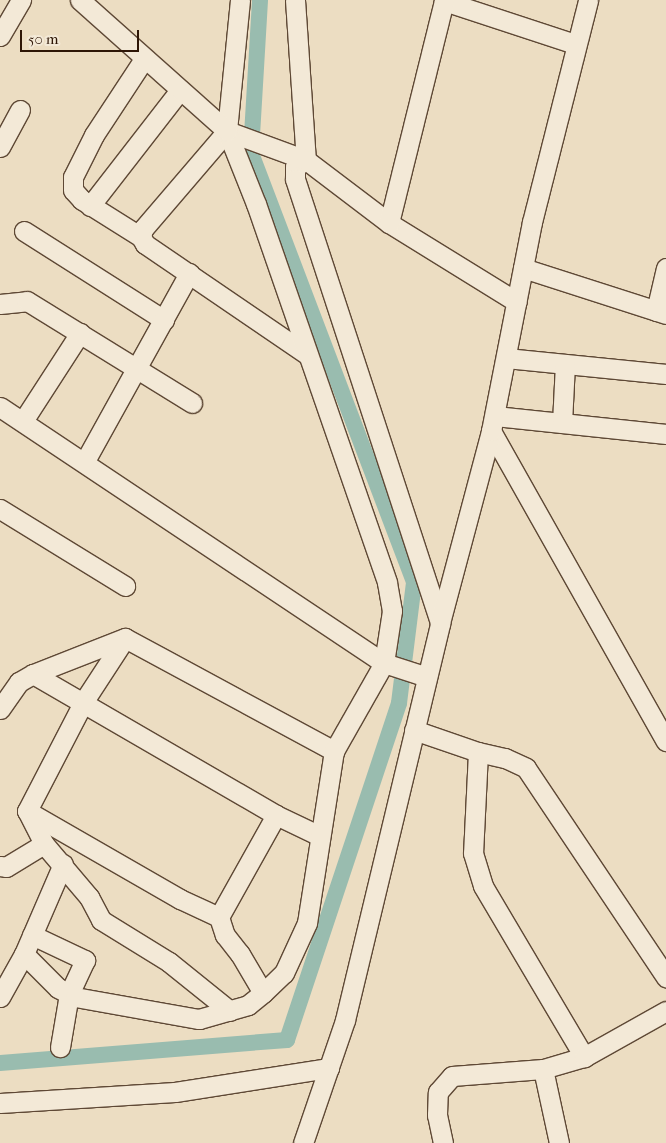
<!DOCTYPE html>
<html>
<head>
<meta charset="utf-8">
<style>
  body { margin:0 }
  #map { position:relative; width:666px; height:1143px; overflow:hidden; background:#ecddc2; font-family:"IM FELL French Canon",serif }
  div>[style] { position:absolute }
  .canal>* { height:16px; margin:-8px; padding:0 8px; transform-origin:8px; border-radius:8px; background:#99bcaf }
  .roads { filter:drop-shadow(1px 0 #5e4835) drop-shadow(-1px 0 #5e4835) drop-shadow(0 1px #5e4835) drop-shadow(0 -1px #5e4835) }
  .street>* { height:19px; margin:-9.5px; padding:0 9.5px; transform-origin:9.5px; border-radius:9.5px; background:#f3e9d7 }
  span { translate:-50% -50%; white-space:nowrap; text-align:center; line-height:1.15; -webkit-text-stroke:4px #f3e9d7; paint-order:stroke }
  .scale { position:absolute; left:20px; top:30px; width:119px; height:22px; box-sizing:border-box; border:2px solid #2e1606; border-top:0; padding-left:6px; font-size:15px; line-height:18px; white-space:nowrap; color:#2e1606; -webkit-text-stroke:4px #f3e9d7; paint-order:stroke }
</style>
</head>
<body>
<div id="map">
  <div class="canal">
    <i style="left:0;top:1063px;width:288px;rotate:-4.6deg"></i>
    <i style="left:287px;top:1040px;width:355px;rotate:-71.6deg"></i>
    <i style="left:399px;top:703px;width:122px;rotate:-82.9deg"></i>
    <i style="left:414px;top:582px;width:460px;rotate:-110.8deg"></i>
    <i style="left:251px;top:152px;width:152px;rotate:-86.6deg"></i>
  </div>
  <div class="roads">
    <div class="street">
      <i style="left:240px;top:0;width:132px;rotate:95.7deg"></i>
      <i style="left:227px;top:131px;width:129px;rotate:130.6deg"></i>
      <i style="left:143px;top:229px;width:8px;rotate:104deg"></i>
      <i style="left:141px;top:237px;width:8px;rotate:60deg"></i>
      <i style="left:145px;top:244px;width:197px;rotate:34.3deg"></i>
      <i style="left:295px;top:0;width:160px;rotate:86.1deg"></i>
      <i style="left:306px;top:160px;width:13px;rotate:148deg"></i>
      <i style="left:295px;top:167px;width:12px;rotate:90deg"></i>
      <i style="left:295px;top:179px;width:467px;rotate:71.9deg"></i>
      <i style="left:444px;top:1px;width:138px;rotate:18.2deg"></i>
      <i style="left:0;top:36px;width:42px;rotate:-59.7deg"></i>
      <i style="left:227px;top:131px;width:84px;rotate:20.2deg"></i>
      <i style="left:306px;top:160px;width:104px;rotate:37.2deg"></i>
      <i style="left:389px;top:223px;width:150px;rotate:31.7deg"></i>
      <i style="left:0;top:147px;width:42px;rotate:-61.6deg"></i>
      <i style="left:90px;top:206px;width:147px;rotate:-52.2deg"></i>
      <i style="left:389px;top:223px;width:230px;rotate:-76.1deg"></i>
      <i style="left:24px;top:231px;width:166px;rotate:32.4deg"></i>
      <i style="left:141px;top:237px;width:70px;rotate:-147.9deg"></i>
      <i style="left:82px;top:200px;width:13px;rotate:-132deg"></i>
      <i style="left:73px;top:190px;width:13px;rotate:-90deg"></i>
      <i style="left:73px;top:177px;width:47px;rotate:-63.4deg"></i>
      <i style="left:94px;top:135px;width:91px;rotate:-56.7deg"></i>
      <i style="left:523px;top:268px;width:150px;rotate:17.8deg"></i>
      <i style="left:0;top:304px;width:27px;rotate:-6deg"></i>
      <i style="left:27px;top:301px;width:194px;rotate:31.7deg"></i>
      <i style="left:656px;top:311px;width:44px;rotate:-76.9deg"></i>
      <i style="left:506px;top:358px;width:161px;rotate:5.7deg"></i>
      <i style="left:0;top:407px;width:462px;rotate:33.7deg"></i>
      <i style="left:384px;top:663px;width:45px;rotate:18deg"></i>
      <i style="left:495px;top:416px;width:172px;rotate:6deg"></i>
      <i style="left:23px;top:421px;width:105px;rotate:-57.1deg"></i>
      <i style="left:562px;top:423px;width:59px;rotate:-87.1deg"></i>
      <i style="left:491px;top:431px;width:356px;rotate:60.6deg"></i>
      <i style="left:85px;top:461px;width:215px;rotate:-61deg"></i>
      <i style="left:0;top:509px;width:147px;rotate:31.6deg"></i>
      <i style="left:33px;top:674px;width:99px;rotate:-21.4deg"></i>
      <i style="left:125px;top:638px;width:238px;rotate:28.4deg"></i>
      <i style="left:0;top:709px;width:33px;rotate:-55deg"></i>
      <i style="left:19px;top:682px;width:16px;rotate:-30deg"></i>
      <i style="left:33px;top:674px;width:281px;rotate:30.1deg"></i>
      <i style="left:276px;top:815px;width:49px;rotate:25.5deg"></i>
      <i style="left:414px;top:730px;width:68px;rotate:19deg"></i>
      <i style="left:478px;top:752px;width:101px;rotate:92.8deg"></i>
      <i style="left:473px;top:853px;width:34px;rotate:73deg"></i>
      <i style="left:483px;top:886px;width:199px;rotate:59.4deg"></i>
      <i style="left:478px;top:752px;width:28px;rotate:13deg"></i>
      <i style="left:505px;top:758px;width:23px;rotate:25deg"></i>
      <i style="left:526px;top:768px;width:252px;rotate:56.2deg"></i>
      <i style="left:27px;top:811px;width:177px;rotate:29.9deg"></i>
      <i style="left:180px;top:899px;width:43px;rotate:24.8deg"></i>
      <i style="left:219px;top:917px;width:19px;rotate:72deg"></i>
      <i style="left:225px;top:935px;width:24px;rotate:52deg"></i>
      <i style="left:240px;top:954px;width:45px;rotate:59.5deg"></i>
      <i style="left:44px;top:844px;width:70px;rotate:49.7deg"></i>
      <i style="left:89px;top:897px;width:26px;rotate:62deg"></i>
      <i style="left:101px;top:920px;width:80px;rotate:31.7deg"></i>
      <i style="left:169px;top:962px;width:78px;rotate:38.8deg"></i>
      <i style="left:0;top:866px;width:6px;rotate:9deg"></i>
      <i style="left:6px;top:867px;width:44px;rotate:-31.2deg"></i>
      <i style="left:44px;top:844px;width:37px;rotate:-117deg"></i>
      <i style="left:27px;top:811px;width:124px;rotate:-62.6deg"></i>
      <i style="left:84px;top:701px;width:75px;rotate:-56.9deg"></i>
      <i style="left:219px;top:917px;width:117px;rotate:-60.8deg"></i>
      <i style="left:32px;top:935px;width:59px;rotate:25.3deg"></i>
      <i style="left:85px;top:960px;width:38px;rotate:115deg"></i>
      <i style="left:69px;top:994px;width:54px;rotate:99.6deg"></i>
      <i style="left:24px;top:954px;width:48px;rotate:45deg"></i>
      <i style="left:58px;top:988px;width:19px;rotate:28deg"></i>
      <i style="left:75px;top:997px;width:126px;rotate:10.1deg"></i>
      <i style="left:199px;top:1019px;width:51px;rotate:-15.9deg"></i>
      <i style="left:248px;top:1005px;width:19px;rotate:-39deg"></i>
      <i style="left:263px;top:993px;width:29px;rotate:-44deg"></i>
      <i style="left:284px;top:973px;width:55px;rotate:-65.3deg"></i>
      <i style="left:307px;top:923px;width:174px;rotate:-81.1deg"></i>
      <i style="left:334px;top:751px;width:101px;rotate:-60.4deg"></i>
      <i style="left:384px;top:663px;width:53px;rotate:-81.3deg"></i>
      <i style="left:392px;top:611px;width:29px;rotate:-100deg"></i>
      <i style="left:387px;top:582px;width:400px;rotate:-109.1deg"></i>
      <i style="left:256px;top:204px;width:79px;rotate:-111.7deg"></i>
      <i style="left:227px;top:131px;width:197px;rotate:-138.3deg"></i>
      <i style="left:0;top:997px;width:49px;rotate:-60.8deg"></i>
      <i style="left:24px;top:954px;width:98px;rotate:-66.6deg"></i>
      <i style="left:543px;top:1069px;width:76px;rotate:77.8deg"></i>
      <i style="left:0;top:1103px;width:175px;rotate:-3.6deg"></i>
      <i style="left:175px;top:1092px;width:156px;rotate:-8.9deg"></i>
      <i style="left:303px;top:1143px;width:130px;rotate:-71.1deg"></i>
      <i style="left:345px;top:1020px;width:408px;rotate:-76.5deg"></i>
      <i style="left:440px;top:623px;width:199px;rotate:-75.1deg"></i>
      <i style="left:491px;top:431px;width:213px;rotate:-78.9deg"></i>
      <i style="left:532px;top:222px;width:229px;rotate:-75.8deg"></i>
      <i style="left:443px;top:1143px;width:29px;rotate:-102deg"></i>
      <i style="left:437px;top:1115px;width:23px;rotate:-88deg"></i>
      <i style="left:438px;top:1092px;width:21px;rotate:-49deg"></i>
      <i style="left:452px;top:1076px;width:91px;rotate:-4.4deg"></i>
      <i style="left:543px;top:1069px;width:43px;rotate:-16.3deg"></i>
      <i style="left:584px;top:1057px;width:94px;rotate:-29.3deg"></i>
    </div>
  </div>
  <div class="scale">50 m</div>
</div>
</body>
</html>
